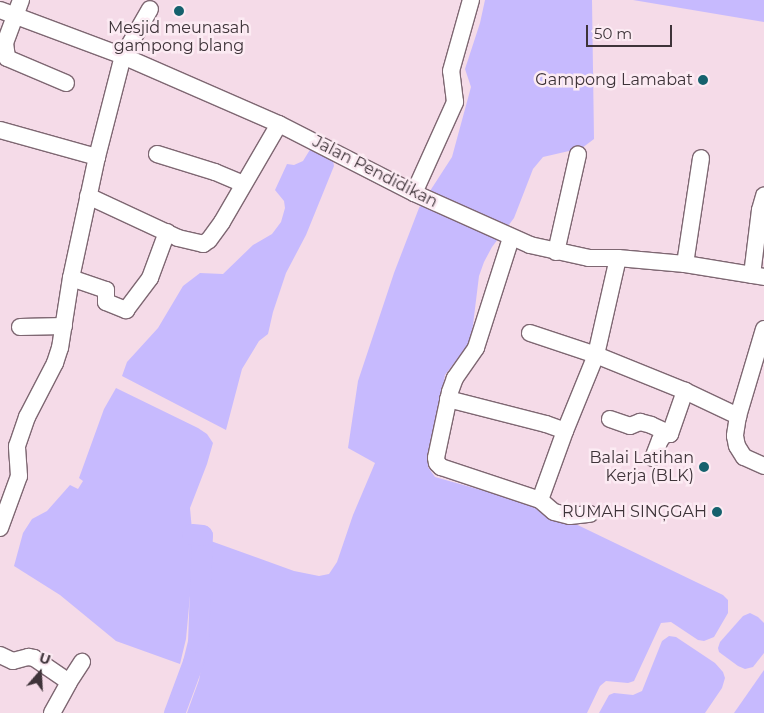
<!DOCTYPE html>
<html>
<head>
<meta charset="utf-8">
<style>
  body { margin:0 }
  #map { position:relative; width:764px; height:713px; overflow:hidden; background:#f5dbe8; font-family:Montserrat,sans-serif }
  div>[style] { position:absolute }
  .water>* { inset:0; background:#c7bafe }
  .river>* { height:21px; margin:-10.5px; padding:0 10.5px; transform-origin:10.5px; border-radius:10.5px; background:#c7bafe }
  .roads { filter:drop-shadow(1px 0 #7e6772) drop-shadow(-1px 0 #7e6772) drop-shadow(0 1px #7e6772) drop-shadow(0 -1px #7e6772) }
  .minor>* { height:16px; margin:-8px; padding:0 8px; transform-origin:8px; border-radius:8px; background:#fff }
  .dots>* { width:14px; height:14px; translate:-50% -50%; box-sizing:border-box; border:2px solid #fcebf3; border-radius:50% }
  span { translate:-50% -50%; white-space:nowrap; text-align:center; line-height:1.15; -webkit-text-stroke:5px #fcebf3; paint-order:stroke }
  .poi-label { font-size:16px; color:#3e3339 }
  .right { translate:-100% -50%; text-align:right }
  .street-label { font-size:16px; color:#3e3339 }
  .north { position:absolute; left:15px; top:648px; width:50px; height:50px; -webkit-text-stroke:4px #fcebf3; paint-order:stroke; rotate:19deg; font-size:14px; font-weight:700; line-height:20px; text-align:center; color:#3e3339 }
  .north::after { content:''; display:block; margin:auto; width:18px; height:22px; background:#3e3339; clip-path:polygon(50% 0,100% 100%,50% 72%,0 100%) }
  .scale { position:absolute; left:586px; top:25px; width:86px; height:22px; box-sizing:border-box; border:2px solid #3e3339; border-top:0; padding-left:6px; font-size:15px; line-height:18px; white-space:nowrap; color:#3e3339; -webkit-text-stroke:4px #fcebf3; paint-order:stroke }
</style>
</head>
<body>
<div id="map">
  <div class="water">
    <i style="clip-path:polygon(485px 0,592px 0,594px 139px,582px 148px,543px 157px,533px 169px,514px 218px,492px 247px,484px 262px,479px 276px,471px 341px,445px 375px,428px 467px,435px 477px,499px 495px,561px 517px,723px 595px,728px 600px,728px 613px,714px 637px,704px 641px,698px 640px,671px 622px,661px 623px,634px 681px,628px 683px,606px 681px,600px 686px,587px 713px,187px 713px,199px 680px,206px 643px,208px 540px,294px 571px,319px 576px,329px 574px,337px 562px,353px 515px,375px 463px,348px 448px,358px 381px,394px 273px,419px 208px,452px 157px,471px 87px,465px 69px,480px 23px)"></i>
    <i style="clip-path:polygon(633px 0,764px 0,764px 22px)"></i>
    <i style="clip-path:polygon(311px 148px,333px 160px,334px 166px,306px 235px,286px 273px,273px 312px,268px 334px,259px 341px,242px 369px,226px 430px,122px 376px,127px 362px,158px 328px,183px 286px,200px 273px,223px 274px,253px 245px,272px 234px,281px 222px,285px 208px,284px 201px,275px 190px,287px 164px,294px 165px,303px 161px)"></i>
    <i style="clip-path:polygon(116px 388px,198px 428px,207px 434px,213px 443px,207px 464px,190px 508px,193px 541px,192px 574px,186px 639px,180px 664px,116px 641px,60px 595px,14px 566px,23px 533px,32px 519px,47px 511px,70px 485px,78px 489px,83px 481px,79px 478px,104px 409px)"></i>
    <i style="clip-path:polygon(750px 613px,758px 617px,764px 623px,764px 653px,753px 667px,745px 669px,738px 666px,719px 652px,718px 648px,720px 642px,743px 616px)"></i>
    <i style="clip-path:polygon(669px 636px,676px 637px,715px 663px,723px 672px,725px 678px,722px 688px,705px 713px,599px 713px,609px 695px,614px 693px,633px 695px,642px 691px,662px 641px)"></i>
    <i style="clip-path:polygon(764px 670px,764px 713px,734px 713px)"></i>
  </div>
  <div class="river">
    <i style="left:174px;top:713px;width:54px;rotate:-69.6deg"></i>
    <i style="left:193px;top:662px;width:21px;rotate:-76deg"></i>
    <i style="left:198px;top:642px;width:107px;rotate:-87.9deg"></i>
    <i style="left:202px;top:535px;width:10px;rotate:-174deg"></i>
  </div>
  <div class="roads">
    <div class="minor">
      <i style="left:21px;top:0;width:46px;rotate:110.4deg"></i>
      <i style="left:5px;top:43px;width:15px;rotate:82deg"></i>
      <i style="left:7px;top:58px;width:64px;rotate:23deg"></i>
      <i style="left:0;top:10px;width:131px;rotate:20.5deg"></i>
      <i style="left:123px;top:56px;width:170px;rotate:23.6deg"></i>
      <i style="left:279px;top:124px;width:152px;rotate:27.1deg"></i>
      <i style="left:414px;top:193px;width:127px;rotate:24.1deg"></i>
      <i style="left:530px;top:245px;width:60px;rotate:12.4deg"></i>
      <i style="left:589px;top:258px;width:29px"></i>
      <i style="left:618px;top:258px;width:67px;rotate:5.1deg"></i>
      <i style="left:685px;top:264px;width:80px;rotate:9.3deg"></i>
      <i style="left:0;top:130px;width:101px;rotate:15.6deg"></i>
      <i style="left:157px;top:154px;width:61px;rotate:17.2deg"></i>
      <i style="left:215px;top:172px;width:30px;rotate:23deg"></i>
      <i style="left:414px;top:193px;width:100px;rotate:-65.7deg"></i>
      <i style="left:455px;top:102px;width:31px;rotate:-97deg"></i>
      <i style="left:451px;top:71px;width:74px;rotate:-74.3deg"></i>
      <i style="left:88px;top:196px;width:99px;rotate:25deg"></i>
      <i style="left:178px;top:238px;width:26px;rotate:13deg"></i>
      <i style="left:203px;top:244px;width:7px;rotate:-34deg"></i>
      <i style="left:209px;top:240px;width:22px;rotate:-54deg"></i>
      <i style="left:222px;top:222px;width:113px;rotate:-59.8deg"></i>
      <i style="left:511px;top:238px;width:115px;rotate:107.7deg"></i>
      <i style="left:476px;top:348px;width:37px;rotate:125deg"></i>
      <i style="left:455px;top:378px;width:15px;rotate:110deg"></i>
      <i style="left:450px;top:392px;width:67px;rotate:102deg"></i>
      <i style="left:436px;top:458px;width:5px;rotate:79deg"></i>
      <i style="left:437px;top:463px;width:6px;rotate:45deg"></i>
      <i style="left:441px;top:467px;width:104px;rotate:18.4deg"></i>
      <i style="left:540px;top:500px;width:18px;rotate:41deg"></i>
      <i style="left:554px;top:512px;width:16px;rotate:14deg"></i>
      <i style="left:570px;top:516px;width:20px;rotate:-6deg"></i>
      <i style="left:556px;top:252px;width:100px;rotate:-77.3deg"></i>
      <i style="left:618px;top:258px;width:99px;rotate:102.8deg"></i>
      <i style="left:596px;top:355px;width:96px;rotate:22deg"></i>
      <i style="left:685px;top:391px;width:59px;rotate:25.3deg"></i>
      <i style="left:685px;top:264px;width:107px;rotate:-81.4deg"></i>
      <i style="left:752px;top:275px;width:65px;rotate:-83deg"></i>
      <i style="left:760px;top:210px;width:15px;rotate:-74deg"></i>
      <i style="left:71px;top:278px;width:37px;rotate:19deg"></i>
      <i style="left:106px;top:290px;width:12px;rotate:90deg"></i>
      <i style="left:106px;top:302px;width:22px;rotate:22deg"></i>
      <i style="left:126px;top:310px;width:40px;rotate:-53deg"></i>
      <i style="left:150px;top:278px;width:49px;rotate:-69.7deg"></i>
      <i style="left:20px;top:327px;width:44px;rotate:-1.3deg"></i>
      <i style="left:764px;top:329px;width:91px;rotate:106.6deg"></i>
      <i style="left:738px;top:416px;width:20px;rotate:99deg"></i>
      <i style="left:735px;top:436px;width:10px;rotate:79deg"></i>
      <i style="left:737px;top:446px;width:13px;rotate:58deg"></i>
      <i style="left:744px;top:457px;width:22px;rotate:24deg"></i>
      <i style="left:530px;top:333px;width:70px;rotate:18.4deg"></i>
      <i style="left:596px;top:355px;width:82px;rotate:112.2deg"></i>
      <i style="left:565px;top:431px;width:73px;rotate:109.9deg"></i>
      <i style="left:448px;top:399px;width:101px;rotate:14.3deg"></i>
      <i style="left:546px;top:424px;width:20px;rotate:20deg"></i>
      <i style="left:610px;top:419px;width:21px;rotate:19deg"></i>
      <i style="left:630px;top:426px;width:11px;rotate:-22deg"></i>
      <i style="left:640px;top:422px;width:11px;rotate:15deg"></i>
      <i style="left:651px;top:425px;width:21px;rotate:25deg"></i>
      <i style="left:653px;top:458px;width:19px;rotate:-69deg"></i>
      <i style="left:660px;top:440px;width:8px;rotate:-50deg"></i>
      <i style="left:665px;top:434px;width:5px"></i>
      <i style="left:670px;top:434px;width:46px;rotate:-70.8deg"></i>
      <i style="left:0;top:528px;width:55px;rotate:-69.9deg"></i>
      <i style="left:19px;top:476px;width:30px;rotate:-94deg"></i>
      <i style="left:17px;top:446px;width:31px;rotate:-71deg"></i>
      <i style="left:27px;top:417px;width:61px;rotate:-62.6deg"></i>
      <i style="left:55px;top:363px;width:16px;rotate:-72deg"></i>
      <i style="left:60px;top:348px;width:71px;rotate:-81.1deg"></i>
      <i style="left:71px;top:278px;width:124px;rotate:-77.9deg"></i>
      <i style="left:97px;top:157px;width:104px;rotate:-75.6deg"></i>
      <i style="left:123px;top:56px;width:54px;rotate:-60.1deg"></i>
      <i style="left:0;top:655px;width:14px;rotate:25deg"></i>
      <i style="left:13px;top:661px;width:16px;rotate:-15deg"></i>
      <i style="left:28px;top:657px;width:6px;rotate:9deg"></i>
      <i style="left:34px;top:658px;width:42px;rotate:34.4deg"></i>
      <i style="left:69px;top:682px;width:24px;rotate:-57deg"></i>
      <i style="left:52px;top:713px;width:35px;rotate:-61deg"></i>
    </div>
  </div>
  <div class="dots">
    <i style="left:179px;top:11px;background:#15616d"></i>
    <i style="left:703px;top:80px;background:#15616d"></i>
    <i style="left:704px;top:467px;background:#15616d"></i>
    <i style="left:717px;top:512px;background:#15616d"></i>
  </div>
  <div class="poi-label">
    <span style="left:179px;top:37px">Mesjid meunasah<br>gampong blang</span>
    <span class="right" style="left:693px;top:80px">Gampong Lamabat</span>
    <span class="right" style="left:694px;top:467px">Balai Latihan<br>Kerja (BLK)</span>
    <span class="right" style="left:707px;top:512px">RUMAH SINĢGAH</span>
  </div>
  <div class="street-label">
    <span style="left:375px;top:172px;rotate:27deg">Jalan Pendidikan</span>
  </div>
  <div class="north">U</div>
  <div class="scale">50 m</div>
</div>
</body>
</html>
